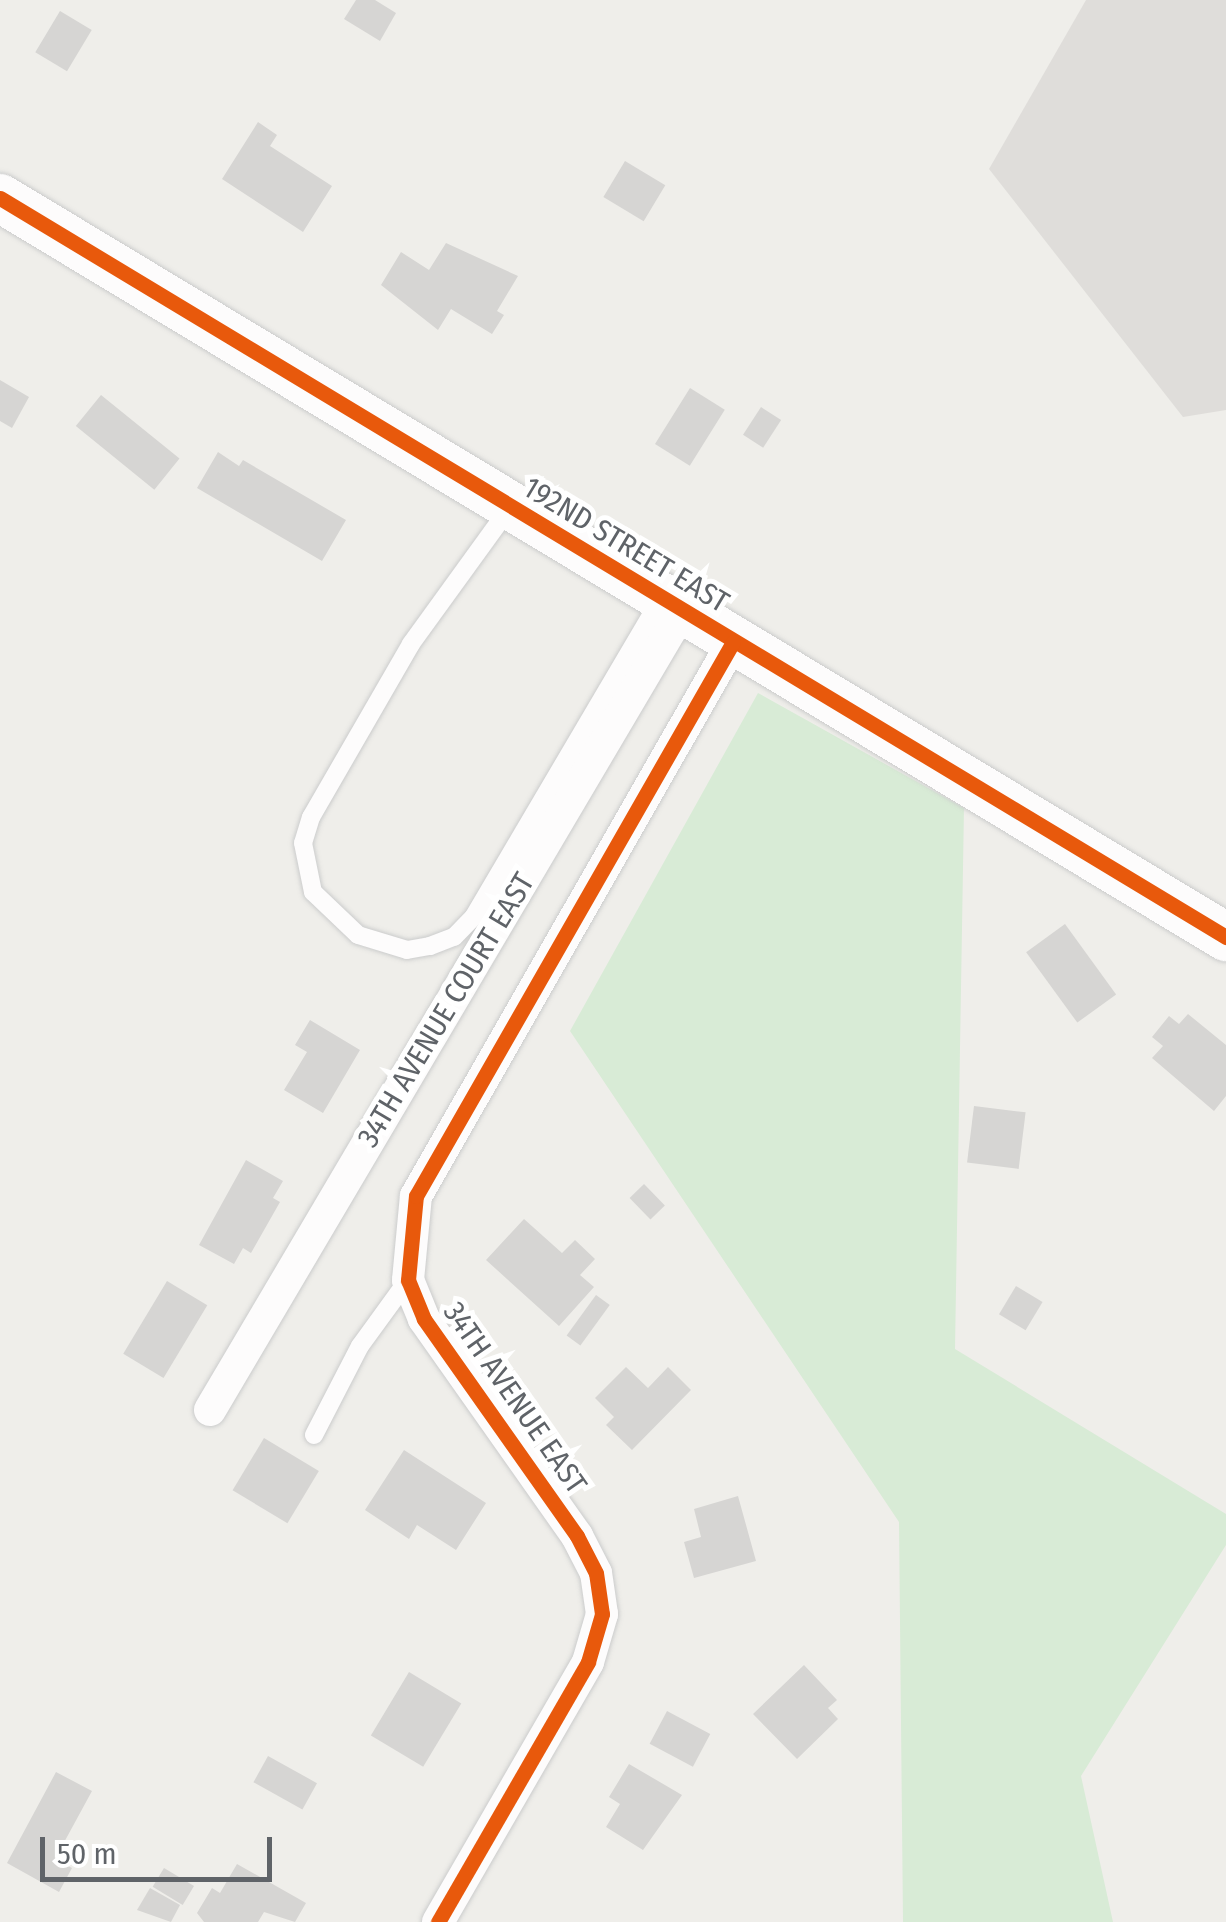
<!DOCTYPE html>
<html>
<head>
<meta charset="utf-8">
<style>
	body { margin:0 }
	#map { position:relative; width:1226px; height:1922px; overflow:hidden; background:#efeeea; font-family:"Fira Sans Condensed",sans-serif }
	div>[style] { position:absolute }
	.industrial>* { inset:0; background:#dfddda }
	.green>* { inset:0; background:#d8ebd6 }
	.building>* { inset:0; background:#d6d5d3; transform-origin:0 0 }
	.roads { filter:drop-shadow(0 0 2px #cbcccc) drop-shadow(0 0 2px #cbcccc) }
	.lane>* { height:18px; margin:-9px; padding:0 9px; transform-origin:9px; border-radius:9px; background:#fdfcfc }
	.street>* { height:32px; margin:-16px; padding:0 16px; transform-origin:16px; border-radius:16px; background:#fdfcfc }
	.secondary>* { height:48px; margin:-24px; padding:0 24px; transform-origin:24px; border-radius:24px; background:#fdfcfc }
	.cycleway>* { height:15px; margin:-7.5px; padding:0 7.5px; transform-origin:7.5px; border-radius:7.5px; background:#e8590c }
	span { translate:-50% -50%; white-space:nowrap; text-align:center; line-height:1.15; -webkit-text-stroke:10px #fff; paint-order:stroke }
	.street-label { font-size:30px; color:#5f6368 }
	.scale { position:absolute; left:40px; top:1837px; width:232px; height:45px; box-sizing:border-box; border:5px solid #5f6368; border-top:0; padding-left:12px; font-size:30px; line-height:35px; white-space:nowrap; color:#5f6368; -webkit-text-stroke:8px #fff; paint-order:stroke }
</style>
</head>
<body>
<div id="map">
	<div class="industrial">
		<div style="clip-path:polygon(1086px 0,1226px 0,1226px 410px,1183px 417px,989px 169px)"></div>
	</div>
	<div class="green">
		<div style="clip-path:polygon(758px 693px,964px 808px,955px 1349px,1226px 1514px,1226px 1545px,1081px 1776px,1113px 1922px,903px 1922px,899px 1522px,570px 1031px)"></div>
	</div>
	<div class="building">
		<div style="clip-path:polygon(356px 0,375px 0,396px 13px,380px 41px,344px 19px)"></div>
		<div style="left:60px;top:11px;width:37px;height:48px;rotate:31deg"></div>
		<div style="clip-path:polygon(258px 122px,277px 135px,270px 146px,332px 186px,303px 232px,222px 179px)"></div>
		<div style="left:625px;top:161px;width:47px;height:42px;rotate:31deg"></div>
		<div style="clip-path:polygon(446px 243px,518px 276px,497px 311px,504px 315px,492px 334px,451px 309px,438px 330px,381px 285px,401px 252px,429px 270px)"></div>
		<div style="clip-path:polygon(0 380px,29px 397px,12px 428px,0 421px)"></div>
		<div style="left:690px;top:388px;width:41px;height:66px;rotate:32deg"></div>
		<div style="left:101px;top:395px;width:101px;height:40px;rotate:39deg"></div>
		<div style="left:761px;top:407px;width:24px;height:33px;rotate:33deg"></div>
		<div style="clip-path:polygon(218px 452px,239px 466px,243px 460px,346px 520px,322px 561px,197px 488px)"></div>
		<div style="left:1065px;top:924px;width:87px;height:48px;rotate:54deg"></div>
		<div style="clip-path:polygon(1188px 1014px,1226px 1045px,1226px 1096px,1214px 1111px,1152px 1058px,1163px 1046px,1152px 1037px,1169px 1016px,1179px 1024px)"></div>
		<div style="clip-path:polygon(310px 1020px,360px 1050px,323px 1113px,284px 1090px,307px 1052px,295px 1045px)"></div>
		<div style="left:974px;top:1106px;width:52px;height:57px;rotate:7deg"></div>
		<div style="clip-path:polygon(246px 1160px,283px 1181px,273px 1198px,280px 1202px,251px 1253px,243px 1248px,234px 1264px,199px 1245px)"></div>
		<div style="left:644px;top:1184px;width:30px;height:20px;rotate:46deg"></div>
		<div style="clip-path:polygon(524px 1219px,562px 1253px,575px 1240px,595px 1259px,580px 1275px,594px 1287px,559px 1326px,486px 1260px)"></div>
		<div style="left:167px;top:1281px;width:47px;height:85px;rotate:31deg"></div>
		<div style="left:1016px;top:1286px;width:31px;height:33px;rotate:31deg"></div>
		<div style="left:596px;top:1295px;width:17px;height:50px;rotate:36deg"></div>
		<div style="clip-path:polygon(626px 1367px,648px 1388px,668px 1367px,691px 1390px,632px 1450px,606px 1425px,614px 1417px,595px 1398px)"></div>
		<div style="left:264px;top:1438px;width:64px;height:61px;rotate:31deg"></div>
		<div style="clip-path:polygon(404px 1450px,486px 1503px,456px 1550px,417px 1525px,409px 1539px,365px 1510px)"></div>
		<div style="clip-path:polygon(738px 1496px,756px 1561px,694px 1578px,684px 1542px,701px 1537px,694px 1509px)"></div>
		<div style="clip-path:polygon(804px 1665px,837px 1700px,828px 1708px,838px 1719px,797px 1759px,753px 1714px)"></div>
		<div style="left:409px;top:1672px;width:61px;height:74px;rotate:31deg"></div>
		<div style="left:667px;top:1711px;width:49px;height:37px;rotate:28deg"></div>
		<div style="left:268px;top:1756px;width:56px;height:30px;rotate:29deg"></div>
		<div style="clip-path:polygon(629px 1764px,682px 1795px,643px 1850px,606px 1827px,620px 1804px,609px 1797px)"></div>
		<div style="clip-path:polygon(56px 1772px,92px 1791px,55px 1859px,72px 1868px,59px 1892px,7px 1863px)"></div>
		<div style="clip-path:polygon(237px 1864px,306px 1903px,295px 1922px,264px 1912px,258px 1922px,204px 1922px,197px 1913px,212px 1888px,220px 1893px)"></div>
		<div style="left:164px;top:1868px;width:35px;height:22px;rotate:31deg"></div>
		<div style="clip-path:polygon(150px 1888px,180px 1905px,171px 1922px,137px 1910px)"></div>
	</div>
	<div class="roads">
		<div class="lane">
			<div style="left:510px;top:507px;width:169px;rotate:125.9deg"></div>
			<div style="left:411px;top:644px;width:200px;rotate:120deg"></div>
			<div style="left:311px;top:817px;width:27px;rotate:107deg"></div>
			<div style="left:303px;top:843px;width:50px;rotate:78.5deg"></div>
			<div style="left:313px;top:892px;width:62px;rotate:43.7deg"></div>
			<div style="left:358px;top:935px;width:51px;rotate:17deg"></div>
			<div style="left:407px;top:950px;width:23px;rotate:-10deg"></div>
			<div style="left:430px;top:946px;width:26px;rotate:-21deg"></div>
			<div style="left:454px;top:937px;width:29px;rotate:-46deg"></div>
			<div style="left:474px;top:916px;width:368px;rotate:-59.5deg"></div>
			<div style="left:314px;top:1435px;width:100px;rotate:-62.7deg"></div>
			<div style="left:360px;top:1346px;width:82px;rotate:-54deg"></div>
		</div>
		<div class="street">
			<div style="left:210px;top:1410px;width:928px;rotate:-59.43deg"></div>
			<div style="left:438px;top:1922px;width:300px;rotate:-60deg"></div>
			<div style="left:588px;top:1662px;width:50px;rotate:-73.7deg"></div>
			<div style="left:602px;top:1614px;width:41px;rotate:-98.3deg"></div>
			<div style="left:596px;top:1573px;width:42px;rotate:-117.2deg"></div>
			<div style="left:577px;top:1536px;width:266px;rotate:-125.2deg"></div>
			<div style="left:424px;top:1319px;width:42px;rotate:-112.3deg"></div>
			<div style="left:408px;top:1280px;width:84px;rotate:-84.6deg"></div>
			<div style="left:416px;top:1196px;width:638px;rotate:-60.22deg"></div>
		</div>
		<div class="secondary">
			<div style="left:0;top:198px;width:1432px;rotate:31.08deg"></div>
		</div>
	</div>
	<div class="cycleway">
		<div style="left:0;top:198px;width:1432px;rotate:31.08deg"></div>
		<div style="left:438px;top:1922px;width:300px;rotate:-60deg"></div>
		<div style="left:588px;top:1662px;width:50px;rotate:-73.7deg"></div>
		<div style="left:602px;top:1614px;width:41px;rotate:-98.3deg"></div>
		<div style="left:596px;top:1573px;width:42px;rotate:-117.2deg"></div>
		<div style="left:577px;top:1536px;width:266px;rotate:-125.2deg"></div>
		<div style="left:424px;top:1319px;width:42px;rotate:-112.3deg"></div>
		<div style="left:408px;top:1280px;width:84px;rotate:-84.6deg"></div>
		<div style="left:416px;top:1196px;width:638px;rotate:-60.22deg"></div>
	</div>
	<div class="street-label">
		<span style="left:626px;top:545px;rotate:31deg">192ND STREET EAST</span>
		<span style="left:446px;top:1010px;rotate:-59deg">34TH AVENUE COURT EAST</span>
		<span style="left:515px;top:1398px;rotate:55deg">34TH AVENUE EAST</span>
	</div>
	<div class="scale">50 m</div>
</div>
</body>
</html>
